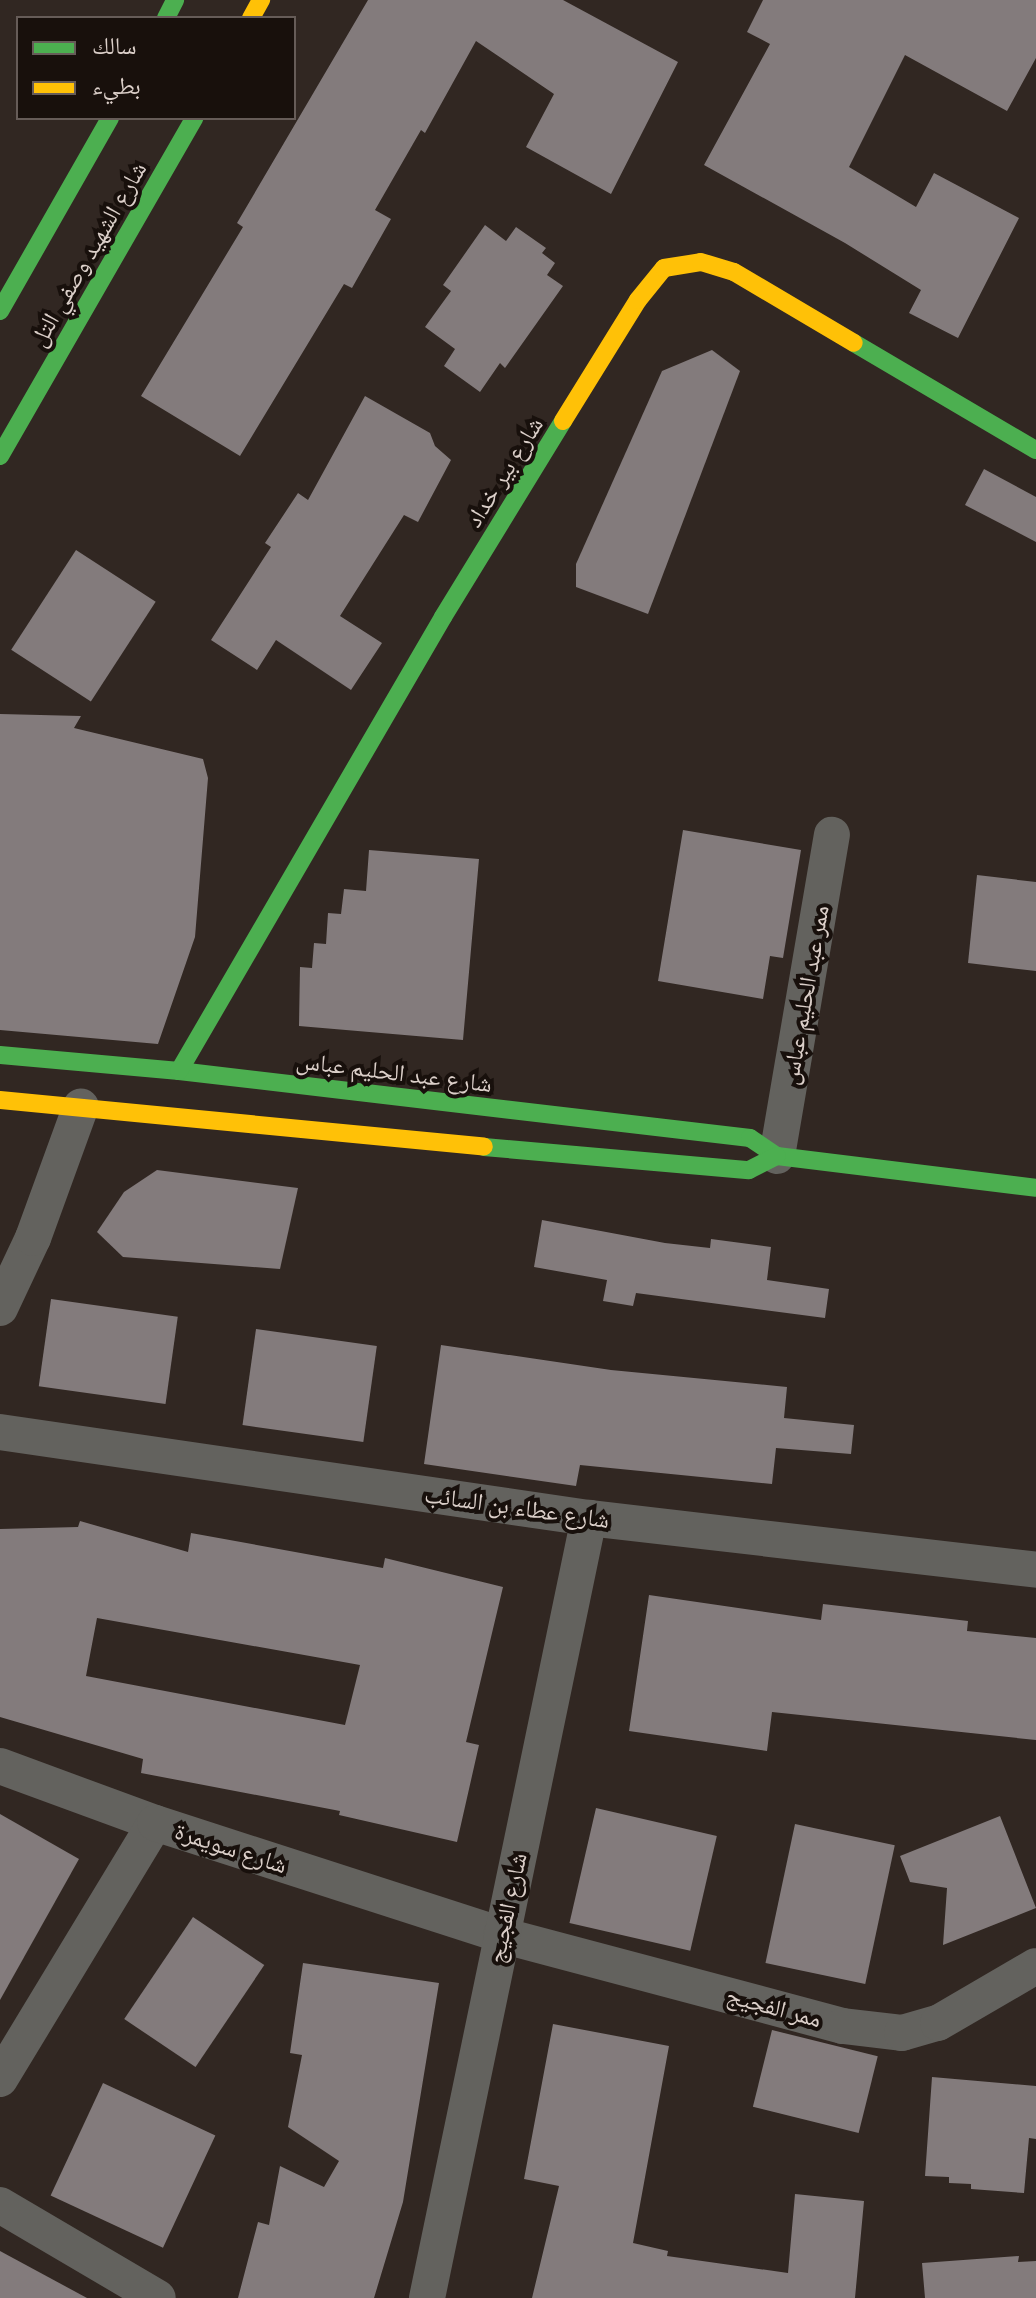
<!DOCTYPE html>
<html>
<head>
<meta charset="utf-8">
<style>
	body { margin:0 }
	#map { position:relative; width:1036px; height:2298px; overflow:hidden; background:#312722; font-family:"PT Serif","Noto Naskh Arabic",serif }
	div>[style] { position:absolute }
	.building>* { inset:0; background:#837b7c; transform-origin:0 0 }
	.street>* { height:36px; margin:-18px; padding:0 18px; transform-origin:18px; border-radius:18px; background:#63625e }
	.fast>* { height:18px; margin:-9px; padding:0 9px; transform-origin:9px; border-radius:9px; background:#4caf50 }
	.slow>* { height:18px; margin:-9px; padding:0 9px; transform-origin:9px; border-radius:9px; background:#ffc107 }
	span { translate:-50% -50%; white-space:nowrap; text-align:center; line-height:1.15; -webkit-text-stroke:8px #18100c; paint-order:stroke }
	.street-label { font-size:24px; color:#dbcfc9 }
	.legend { position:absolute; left:16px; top:16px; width:280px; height:104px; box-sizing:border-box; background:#18100c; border:2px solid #665c58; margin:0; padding:10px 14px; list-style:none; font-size:24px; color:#dbcfc9 }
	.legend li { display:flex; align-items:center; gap:16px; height:40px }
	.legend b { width:40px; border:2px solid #665c58 }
</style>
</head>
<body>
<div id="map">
	<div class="building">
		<div style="clip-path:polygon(368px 0,563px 0,678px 62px,611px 194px,526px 147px,554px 94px,476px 41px,425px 133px,421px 130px,375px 210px,391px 219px,352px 288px,344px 284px,240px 456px,141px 396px,243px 227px,237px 223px)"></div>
		<div style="clip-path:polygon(763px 0,1036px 0,1036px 58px,1007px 111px,905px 55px,849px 167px,916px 207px,934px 173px,1019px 218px,958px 338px,909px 313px,921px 290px,845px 243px,704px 165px,770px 44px,747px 32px)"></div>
		<div style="clip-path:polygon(485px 225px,506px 241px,516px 227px,546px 248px,542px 253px,555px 263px,547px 275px,563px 286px,505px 368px,500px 363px,480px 392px,444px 366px,455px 349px,425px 327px,451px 291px,443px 285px)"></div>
		<div style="clip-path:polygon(712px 350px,740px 371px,648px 614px,576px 587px,576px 564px,662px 371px)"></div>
		<div style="clip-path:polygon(365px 396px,430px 433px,435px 446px,451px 460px,418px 522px,404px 515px,340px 616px,382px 643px,351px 690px,276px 640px,257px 670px,211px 640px,271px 547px,265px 543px,298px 493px,308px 500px)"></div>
		<div style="clip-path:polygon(984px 469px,1036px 497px,1036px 542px,965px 505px)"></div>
		<div style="left:76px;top:550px;width:95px;height:119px;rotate:33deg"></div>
		<div style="clip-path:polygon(0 714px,81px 716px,74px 728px,203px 759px,208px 778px,195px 937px,158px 1044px,0 1030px)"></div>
		<div style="clip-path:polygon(683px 830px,801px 850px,783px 958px,770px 956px,763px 999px,658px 981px)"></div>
		<div style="clip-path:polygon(369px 850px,479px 859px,463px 1040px,299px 1026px,300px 967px,312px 968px,314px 943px,326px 944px,328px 913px,341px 914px,344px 889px,366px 891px)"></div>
		<div style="clip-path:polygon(977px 875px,1036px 882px,1036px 971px,968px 963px)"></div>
		<div style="clip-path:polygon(157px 1170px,298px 1188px,280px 1269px,123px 1257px,97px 1232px,124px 1192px)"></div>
		<div style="clip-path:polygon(542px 1220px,665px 1243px,710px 1248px,711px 1239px,771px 1247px,767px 1280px,829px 1289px,825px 1318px,636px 1293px,633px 1306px,603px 1301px,607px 1280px,534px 1267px)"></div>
		<div style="left:51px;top:1299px;width:128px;height:88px;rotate:8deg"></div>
		<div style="left:256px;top:1329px;width:122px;height:97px;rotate:8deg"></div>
		<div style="clip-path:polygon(441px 1345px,611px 1370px,787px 1387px,784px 1418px,854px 1425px,851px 1454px,776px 1448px,772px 1484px,580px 1465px,576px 1486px,424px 1464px)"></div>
		<div style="clip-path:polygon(evenodd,80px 1521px,188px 1552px,191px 1533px,383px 1568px,385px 1558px,503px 1587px,466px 1742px,479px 1745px,457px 1842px,339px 1815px,340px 1811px,141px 1773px,143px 1759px,0 1717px,0 1529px,78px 1527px,80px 1521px,97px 1618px,360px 1665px,345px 1725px,86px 1676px,97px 1618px)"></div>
		<div style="clip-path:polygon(649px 1595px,821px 1620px,823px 1604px,968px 1621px,967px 1631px,1036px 1638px,1036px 1740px,772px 1712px,767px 1751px,629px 1731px)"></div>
		<div style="left:596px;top:1808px;width:124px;height:118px;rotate:13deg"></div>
		<div style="clip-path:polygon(0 1814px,79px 1859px,0 2000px)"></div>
		<div style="clip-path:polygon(1000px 1816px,1036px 1908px,943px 1945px,947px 1888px,910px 1882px,900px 1856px)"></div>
		<div style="left:795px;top:1824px;width:102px;height:142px;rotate:12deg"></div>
		<div style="left:193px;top:1917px;width:86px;height:123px;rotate:34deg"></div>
		<div style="clip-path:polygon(303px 1963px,439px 1983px,403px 2202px,374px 2298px,238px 2298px,258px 2222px,269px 2225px,280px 2166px,324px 2187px,339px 2161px,288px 2127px,302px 2055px,290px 2053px)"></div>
		<div style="clip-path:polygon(553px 2024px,669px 2046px,633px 2243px,668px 2251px,667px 2256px,788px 2273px,795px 2194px,864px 2201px,855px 2298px,532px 2298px,559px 2186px,524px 2179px)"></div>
		<div style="left:772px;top:2030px;width:109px;height:79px;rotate:14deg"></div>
		<div style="clip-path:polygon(932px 2077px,1036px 2086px,1036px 2139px,1029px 2138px,1024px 2193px,971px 2189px,971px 2184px,949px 2183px,949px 2177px,925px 2176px)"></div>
		<div style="left:103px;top:2083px;width:124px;height:124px;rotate:25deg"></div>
		<div style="clip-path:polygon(0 2251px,87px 2298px,0 2298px)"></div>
		<div style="clip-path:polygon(1019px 2256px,1018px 2262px,1036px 2261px,1036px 2298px,925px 2298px,922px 2263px)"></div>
	</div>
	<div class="street">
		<div style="left:777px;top:1156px;width:326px;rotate:-80.3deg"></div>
		<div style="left:0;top:1308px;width:77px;rotate:-64.8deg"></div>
		<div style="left:33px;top:1238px;width:140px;rotate:-70deg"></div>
		<div style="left:0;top:1432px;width:595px;rotate:8.31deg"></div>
		<div style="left:589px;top:1518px;width:450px;rotate:6.6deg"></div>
		<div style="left:0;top:1766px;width:165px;rotate:20.2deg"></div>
		<div style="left:0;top:2079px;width:299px;rotate:-58.8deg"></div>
		<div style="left:155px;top:1823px;width:364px;rotate:17.9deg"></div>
		<div style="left:501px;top:1935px;width:354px;rotate:14.9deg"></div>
		<div style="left:843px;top:2026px;width:59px;rotate:6.8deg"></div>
		<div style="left:902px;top:2033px;width:37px;rotate:-16deg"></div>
		<div style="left:938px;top:2023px;width:113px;rotate:-30.2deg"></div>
		<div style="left:0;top:2205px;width:183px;rotate:30.5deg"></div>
		<div style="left:427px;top:2298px;width:797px;rotate:-78.27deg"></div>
	</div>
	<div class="fast">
		<div style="left:166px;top:18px;width:20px;rotate:-63deg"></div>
		<div style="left:0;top:311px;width:222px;rotate:-60.3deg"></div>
		<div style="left:854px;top:343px;width:211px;rotate:30.5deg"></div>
		<div style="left:0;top:456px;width:390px;rotate:-60.1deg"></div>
		<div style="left:0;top:1055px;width:180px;rotate:5.1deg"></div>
		<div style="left:179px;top:1071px;width:575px;rotate:6.69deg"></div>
		<div style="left:750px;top:1138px;width:32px;rotate:34deg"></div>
		<div style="left:777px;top:1156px;width:261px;rotate:7deg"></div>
		<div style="left:179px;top:1071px;width:525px;rotate:-59.82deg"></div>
		<div style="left:443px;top:617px;width:230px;rotate:-58.5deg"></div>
		<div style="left:484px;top:1147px;width:266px;rotate:5deg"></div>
		<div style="left:749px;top:1170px;width:31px;rotate:-27deg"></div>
	</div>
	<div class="slow">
		<div style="left:251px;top:18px;width:21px;rotate:-61deg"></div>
		<div style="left:563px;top:421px;width:142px;rotate:-58.2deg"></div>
		<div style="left:638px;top:300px;width:41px;rotate:-50.9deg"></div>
		<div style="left:664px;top:268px;width:37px;rotate:-9deg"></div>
		<div style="left:701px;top:262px;width:34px;rotate:17deg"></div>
		<div style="left:734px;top:272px;width:139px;rotate:30.6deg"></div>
		<div style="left:0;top:1100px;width:486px;rotate:5.5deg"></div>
	</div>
	<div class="street-label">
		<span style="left:88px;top:254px;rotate:-60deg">شارع الشهيد وصفي التل</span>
		<span style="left:504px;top:472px;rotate:-58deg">شارع بير خداد</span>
		<span style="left:805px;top:995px;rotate:-80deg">ممر عبد الحليم عباس</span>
		<span style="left:394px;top:1072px;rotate:7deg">شارع عبد الحليم عباس</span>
		<span style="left:517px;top:1507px;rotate:8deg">شارع عطاء بن السائب</span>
		<span style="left:231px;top:1848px;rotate:18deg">شارع سويمرة</span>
		<span style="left:507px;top:1908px;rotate:-78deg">شارع الفجيج</span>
		<span style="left:774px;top:2007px;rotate:15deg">ممر الفجيج</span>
	</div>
	<ul class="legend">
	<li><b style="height:10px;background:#4caf50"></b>سالك</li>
	<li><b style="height:10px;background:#ffc107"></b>بطيء</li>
	</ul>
</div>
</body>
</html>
